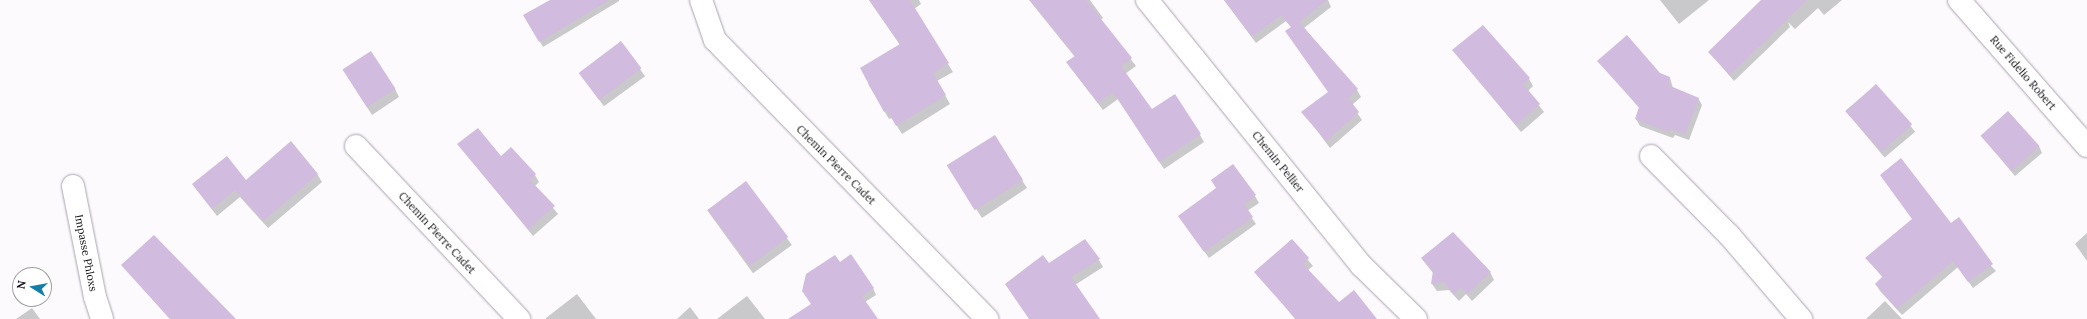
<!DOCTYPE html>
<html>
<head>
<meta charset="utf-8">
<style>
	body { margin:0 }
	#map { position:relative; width:2087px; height:319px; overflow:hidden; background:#fcfafd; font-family:Lora,serif }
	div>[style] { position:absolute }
	.shadow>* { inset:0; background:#0003; transform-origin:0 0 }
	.building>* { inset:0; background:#d1bbde; transform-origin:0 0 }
	.roads { filter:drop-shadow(0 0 1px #aaa2af) drop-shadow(0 0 1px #aaa2af) }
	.street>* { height:22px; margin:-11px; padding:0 11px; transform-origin:11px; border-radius:11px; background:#fff }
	span { translate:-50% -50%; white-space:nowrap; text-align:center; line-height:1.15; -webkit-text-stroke:3px #fff; paint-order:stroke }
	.street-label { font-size:11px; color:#141115 }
	.north { position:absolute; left:12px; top:267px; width:40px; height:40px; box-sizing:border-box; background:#fff; border:1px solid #a1a0a1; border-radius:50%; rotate:281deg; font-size:11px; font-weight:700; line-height:16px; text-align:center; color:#141115 }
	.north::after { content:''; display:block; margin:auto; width:14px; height:18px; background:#157ea8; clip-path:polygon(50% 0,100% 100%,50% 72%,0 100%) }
</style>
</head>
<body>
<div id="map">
	<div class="shadow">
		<div style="clip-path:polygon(552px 0,619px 0,619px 1px,543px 47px,525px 16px)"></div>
		<div style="clip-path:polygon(869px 0,919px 0,921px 4px,914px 9px,953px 72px,937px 81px,950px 104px,902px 134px,892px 118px,889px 119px,868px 84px,900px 45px)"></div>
		<div style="clip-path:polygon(1029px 0,1090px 0,1103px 18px,1100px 20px,1136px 66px,1125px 74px,1152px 111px,1200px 135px,1204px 142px,1164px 169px,1118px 99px,1103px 110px,1067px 63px,1075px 57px)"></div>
		<div style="clip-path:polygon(1224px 0,1328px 0,1331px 7px,1304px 28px,1357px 90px,1361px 97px,1352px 105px,1362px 120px,1330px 148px,1303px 112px,1329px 92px,1292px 28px,1286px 21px,1256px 43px)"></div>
		<div style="clip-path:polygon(1660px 0,1709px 0,1679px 24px)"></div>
		<div style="clip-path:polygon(1762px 0,1842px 0,1824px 15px,1818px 8px,1795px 29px,1788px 22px,1790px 27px,1734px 81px,1709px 52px)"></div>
		<div style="left:621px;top:43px;width:41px;height:51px;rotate:54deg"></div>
		<div style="clip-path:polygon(1453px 50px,1529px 79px,1533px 86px,1528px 91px,1544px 112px,1521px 132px)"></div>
		<div style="clip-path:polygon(1599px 61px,1670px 78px,1673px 88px,1698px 98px,1702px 105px,1689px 140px,1675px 135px,1673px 138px,1640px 126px,1636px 119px,1640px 109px)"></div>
		<div style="clip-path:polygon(349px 79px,395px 89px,399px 97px,372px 115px)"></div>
		<div style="left:1876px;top:85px;width:61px;height:40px;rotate:50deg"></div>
		<div style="clip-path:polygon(994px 136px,1027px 188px,982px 218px,953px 173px)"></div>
		<div style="clip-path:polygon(1982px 137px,2039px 146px,2042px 153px,2015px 176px)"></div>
		<div style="clip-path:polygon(458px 144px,501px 158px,511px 149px,535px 175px,539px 182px,535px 186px,558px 214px,533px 236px)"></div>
		<div style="clip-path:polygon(317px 174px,322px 182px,268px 228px,240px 197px,217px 216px,193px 185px)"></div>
		<div style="left:746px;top:182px;width:78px;height:48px;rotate:54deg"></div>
		<div style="clip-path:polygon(1255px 196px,1259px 203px,1247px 211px,1256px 224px,1209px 258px,1179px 217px)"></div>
		<div style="clip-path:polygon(1951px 224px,1996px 271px,1973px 288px,1958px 267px,1902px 315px,1880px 291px,1876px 284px,1883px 278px,1866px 258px)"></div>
		<div style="clip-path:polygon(2087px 233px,2087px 261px,2075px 244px)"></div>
		<div style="clip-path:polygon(1291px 240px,1313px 266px,1308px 270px,1338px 304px,1376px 319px,1295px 319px,1256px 272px)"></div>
		<div style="clip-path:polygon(1422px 259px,1490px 272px,1494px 280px,1472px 301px,1466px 294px,1459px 301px,1449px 290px,1437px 291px,1432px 284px,1433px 273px)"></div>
		<div style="clip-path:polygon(1099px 260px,1103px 267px,1075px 285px,1099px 319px,1030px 319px,1049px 265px)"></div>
		<div style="clip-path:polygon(839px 263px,873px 288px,876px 295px,865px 302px,874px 319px,789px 319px,812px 305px)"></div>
		<div style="clip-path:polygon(122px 265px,234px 319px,170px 319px)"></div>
		<div style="clip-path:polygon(577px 294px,596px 319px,546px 319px,546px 318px)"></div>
		<div style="clip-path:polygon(747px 296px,765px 319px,717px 319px)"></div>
		<div style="clip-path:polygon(1885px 301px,1902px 319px,1866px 319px)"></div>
		<div style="clip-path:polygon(690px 307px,699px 319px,677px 319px)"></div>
		<div style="clip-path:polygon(32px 308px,40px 319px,16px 319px)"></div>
	</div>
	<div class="building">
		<div style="clip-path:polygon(550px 0,609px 0,539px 42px,523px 15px)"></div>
		<div style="clip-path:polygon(869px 0,910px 0,949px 63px,933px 73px,946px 95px,896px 126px,887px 110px,884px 112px,860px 68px,900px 44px)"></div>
		<div style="clip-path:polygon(1030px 0,1086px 0,1132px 58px,1121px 66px,1152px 109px,1175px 94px,1201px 134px,1159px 162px,1113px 92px,1098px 103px,1066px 62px,1075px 56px)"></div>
		<div style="clip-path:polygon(1224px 0,1327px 0,1299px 22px,1358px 89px,1348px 98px,1359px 112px,1326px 141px,1301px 112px,1328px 92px,1285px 31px,1291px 27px,1281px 15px,1252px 37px)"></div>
		<div style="clip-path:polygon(1761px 0,1807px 0,1730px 75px,1708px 52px)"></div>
		<div style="clip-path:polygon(1483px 25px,1530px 78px,1523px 84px,1540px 104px,1516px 125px,1452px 50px)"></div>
		<div style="clip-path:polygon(1627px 35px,1660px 73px,1670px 77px,1668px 85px,1699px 98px,1685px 134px,1671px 129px,1669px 132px,1635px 119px,1639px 107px,1597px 61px)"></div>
		<div style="left:621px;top:41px;width:34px;height:53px;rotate:53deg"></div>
		<div style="left:371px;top:51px;width:45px;height:34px;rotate:57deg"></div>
		<div style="left:1876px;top:84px;width:54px;height:41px;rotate:48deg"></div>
		<div style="left:2008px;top:111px;width:47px;height:37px;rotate:48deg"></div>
		<div style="clip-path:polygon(478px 128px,501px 156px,511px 147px,536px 174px,530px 180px,555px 206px,528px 229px,457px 144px)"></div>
		<div style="left:995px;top:135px;width:53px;height:57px;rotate:58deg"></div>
		<div style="clip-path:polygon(291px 141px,318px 174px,263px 221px,235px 190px,212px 209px,192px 184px,227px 156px,246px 180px)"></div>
		<div style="clip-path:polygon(1901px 158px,1951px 223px,1959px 217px,1993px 264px,1968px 282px,1953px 261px,1897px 309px,1875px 284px,1883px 276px,1865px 258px,1912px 219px,1880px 175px)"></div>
		<div style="clip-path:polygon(1233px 164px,1256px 195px,1244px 204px,1253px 217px,1204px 252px,1178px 216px,1216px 188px,1211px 180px)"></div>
		<div style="left:746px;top:181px;width:70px;height:48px;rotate:53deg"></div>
		<div style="clip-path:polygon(1453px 232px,1491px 272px,1467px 294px,1461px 287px,1454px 294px,1444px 282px,1431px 284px,1433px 271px,1421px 258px)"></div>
		<div style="clip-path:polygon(154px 235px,236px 319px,170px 319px,121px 265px)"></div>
		<div style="clip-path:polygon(1085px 239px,1100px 259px,1071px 277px,1100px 319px,1029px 319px,1005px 284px,1043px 255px,1049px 263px)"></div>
		<div style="clip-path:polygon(1292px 239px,1309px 258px,1303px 264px,1339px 302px,1354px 290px,1377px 319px,1296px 319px,1254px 272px)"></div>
		<div style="clip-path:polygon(851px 254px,874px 288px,862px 296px,878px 319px,788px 319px,811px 304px,802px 291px,806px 274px,835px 255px,840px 262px)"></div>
	</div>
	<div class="roads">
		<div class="street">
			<div style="left:701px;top:0;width:42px;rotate:70.7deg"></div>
			<div style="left:715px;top:40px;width:390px;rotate:45.7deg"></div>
			<div style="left:1147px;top:0;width:341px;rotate:51.1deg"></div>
			<div style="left:1361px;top:265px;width:77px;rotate:44.5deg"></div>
			<div style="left:1959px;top:0;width:194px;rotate:48.8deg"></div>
			<div style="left:356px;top:146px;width:238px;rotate:46.7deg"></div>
			<div style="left:1651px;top:156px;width:111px;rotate:45.4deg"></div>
			<div style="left:1729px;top:235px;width:111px;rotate:49.4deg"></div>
			<div style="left:73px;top:186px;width:113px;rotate:78.8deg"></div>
			<div style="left:95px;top:297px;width:23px;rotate:72deg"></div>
		</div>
	</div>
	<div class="street-label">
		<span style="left:2023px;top:73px;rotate:49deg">Rue Fidelio Robert</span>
		<span style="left:1278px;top:162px;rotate:51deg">Chemin Pellier</span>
		<span style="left:836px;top:165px;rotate:45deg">Chemin Pierre Cadet</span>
		<span style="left:437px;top:233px;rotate:47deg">Chemin Pierre Cadet</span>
		<span style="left:86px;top:253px;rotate:79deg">Impasse Phloxs</span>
	</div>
	<div class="north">N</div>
</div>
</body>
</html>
